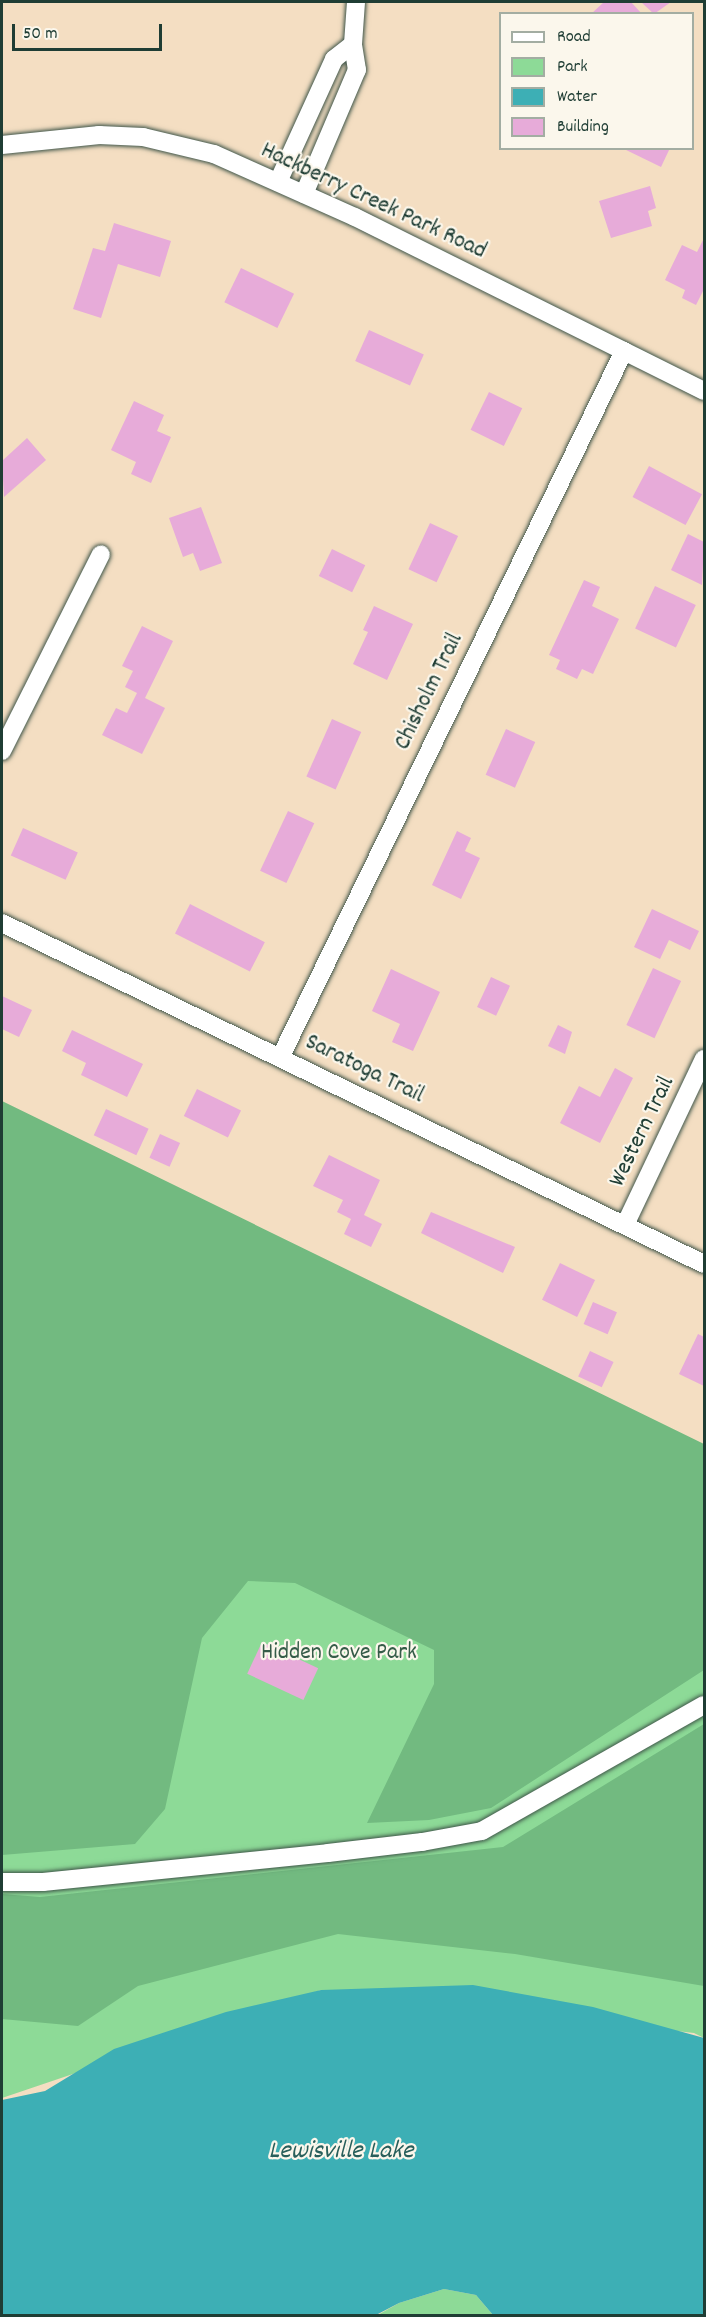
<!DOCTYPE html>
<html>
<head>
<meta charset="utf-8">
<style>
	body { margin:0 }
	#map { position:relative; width:706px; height:2317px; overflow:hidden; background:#f4dec2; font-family:Dekko,sans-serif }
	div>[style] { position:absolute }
	.green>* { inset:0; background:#8dda97 }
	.forest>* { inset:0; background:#72ba80 }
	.water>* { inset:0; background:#3dafb5 }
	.building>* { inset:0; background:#e7abd9; transform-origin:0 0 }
	.roads { filter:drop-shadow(0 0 2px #3f5549) drop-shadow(0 0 2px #3f5549) }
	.minor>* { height:18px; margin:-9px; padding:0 9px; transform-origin:9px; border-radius:9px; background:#fff }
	span { translate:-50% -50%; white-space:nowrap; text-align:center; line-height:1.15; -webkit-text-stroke:4.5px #fbf7ec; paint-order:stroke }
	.street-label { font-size:24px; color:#1f3d34 }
	.park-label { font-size:24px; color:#355c48 }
	.water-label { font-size:26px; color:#285f5b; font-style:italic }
	.frame { position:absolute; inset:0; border:3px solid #1f3d34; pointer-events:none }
	.legend { position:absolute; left:499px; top:12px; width:195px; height:138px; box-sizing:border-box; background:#fbf7ec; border:2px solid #a3ada2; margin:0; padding:8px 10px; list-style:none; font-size:18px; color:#1f3d34 }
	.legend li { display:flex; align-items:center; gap:12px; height:30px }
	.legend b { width:30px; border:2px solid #a3ada2 }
	.scale { position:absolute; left:12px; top:24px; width:150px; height:27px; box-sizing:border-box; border:3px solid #1f3d34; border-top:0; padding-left:8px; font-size:18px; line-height:21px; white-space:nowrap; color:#1f3d34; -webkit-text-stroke:4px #fbf7ec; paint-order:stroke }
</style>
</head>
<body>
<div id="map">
	<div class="green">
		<div style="clip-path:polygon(2px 1116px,704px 1460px,704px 2038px,694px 2033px,321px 1990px,2px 2098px)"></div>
		<div style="clip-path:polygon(444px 2289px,476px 2295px,493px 2315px,376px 2316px,399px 2303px)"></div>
	</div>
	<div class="forest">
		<div style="clip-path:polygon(2px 1101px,704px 1444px,704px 1670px,491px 1808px,429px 1820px,367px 1823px,434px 1684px,434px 1650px,295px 1583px,248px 1581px,202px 1638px,165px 1809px,135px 1844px,2px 1855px)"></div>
		<div style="clip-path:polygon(704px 1724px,704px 1986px,515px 1954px,338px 1934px,138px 1986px,78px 2026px,2px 2019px,2px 1894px,40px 1897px,503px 1847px)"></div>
	</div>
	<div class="water">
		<div style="clip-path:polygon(473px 1985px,593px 2007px,704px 2038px,704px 2315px,493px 2315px,476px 2295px,444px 2289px,399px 2303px,376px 2315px,2px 2315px,2px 2100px,45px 2091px,114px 2049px,226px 2012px,321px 1990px)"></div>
	</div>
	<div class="building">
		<div style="clip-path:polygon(604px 2px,631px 2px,642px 14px,591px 14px)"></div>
		<div style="clip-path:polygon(641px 2px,671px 2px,654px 14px)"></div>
		<div style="clip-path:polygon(622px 148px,670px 148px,661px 167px)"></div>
		<div style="clip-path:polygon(650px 186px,656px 208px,648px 211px,652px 226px,611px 238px,599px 201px)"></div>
		<div style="clip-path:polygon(114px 223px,171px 241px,160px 277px,118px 264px,101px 318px,73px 309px,93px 248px,105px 251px)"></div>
		<div style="clip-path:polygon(704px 238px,704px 289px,696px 305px,682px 298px,685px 290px,665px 280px,682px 245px,697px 252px)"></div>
		<div style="left:241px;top:268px;width:59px;height:38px;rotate:26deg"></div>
		<div style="left:369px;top:330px;width:60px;height:34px;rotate:24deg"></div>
		<div style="left:489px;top:392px;width:37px;height:42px;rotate:26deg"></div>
		<div style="clip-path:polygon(134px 401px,164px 415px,157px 431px,171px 437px,151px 483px,131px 474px,136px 462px,111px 450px)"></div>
		<div style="clip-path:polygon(27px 438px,46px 460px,4px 497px,2px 461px)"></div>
		<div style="left:649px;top:466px;width:60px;height:35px;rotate:28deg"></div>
		<div style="clip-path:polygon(201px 507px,222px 563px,200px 571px,193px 553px,183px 557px,169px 518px)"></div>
		<div style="left:430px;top:523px;width:31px;height:51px;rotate:25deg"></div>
		<div style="clip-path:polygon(688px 534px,704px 542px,702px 585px,671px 570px)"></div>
		<div style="left:332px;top:549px;width:37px;height:30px;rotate:26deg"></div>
		<div style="clip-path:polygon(584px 580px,600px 587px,592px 606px,619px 619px,593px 674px,582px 669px,577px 679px,556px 669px,560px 660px,549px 655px)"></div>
		<div style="left:655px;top:586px;width:45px;height:47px;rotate:25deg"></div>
		<div style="clip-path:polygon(374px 606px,413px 624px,387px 680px,353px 664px,368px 632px,363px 630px)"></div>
		<div style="clip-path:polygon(142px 626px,173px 641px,145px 698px,165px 708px,142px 754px,102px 735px,116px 708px,127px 713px,137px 693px,125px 687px,133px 671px,122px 666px)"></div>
		<div style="left:332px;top:719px;width:32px;height:63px;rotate:24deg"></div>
		<div style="left:506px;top:729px;width:32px;height:50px;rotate:24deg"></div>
		<div style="left:288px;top:811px;width:29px;height:66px;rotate:25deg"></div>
		<div style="left:23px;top:828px;width:60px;height:30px;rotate:24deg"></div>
		<div style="clip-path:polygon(457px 831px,471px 838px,465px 851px,480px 858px,461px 899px,432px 885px)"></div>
		<div style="left:190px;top:904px;width:84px;height:33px;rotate:27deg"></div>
		<div style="clip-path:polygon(652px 909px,699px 931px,690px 950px,669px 940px,660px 959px,634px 947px)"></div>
		<div style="left:653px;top:968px;width:31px;height:63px;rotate:25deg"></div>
		<div style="clip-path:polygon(391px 969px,440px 992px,413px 1051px,392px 1042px,400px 1024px,372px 1011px)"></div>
		<div style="left:491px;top:977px;width:21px;height:33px;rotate:25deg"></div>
		<div style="clip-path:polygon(2px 996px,32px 1010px,19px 1037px,2px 1029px)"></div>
		<div style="clip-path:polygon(558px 1025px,572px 1032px,565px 1054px,548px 1046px)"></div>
		<div style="clip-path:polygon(72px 1030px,143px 1064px,127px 1097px,81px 1075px,86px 1063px,62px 1051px)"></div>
		<div style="clip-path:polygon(615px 1068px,633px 1078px,600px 1143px,560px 1123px,579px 1086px,600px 1097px)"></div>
		<div style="left:197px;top:1089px;width:49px;height:30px;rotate:26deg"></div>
		<div style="left:106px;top:1109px;width:47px;height:29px;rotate:25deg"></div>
		<div style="left:160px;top:1134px;width:22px;height:26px;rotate:24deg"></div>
		<div style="clip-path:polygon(329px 1155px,380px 1180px,364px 1215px,382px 1224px,371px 1247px,344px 1234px,351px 1219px,337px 1212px,343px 1200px,313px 1186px)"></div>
		<div style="clip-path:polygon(431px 1212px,515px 1247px,503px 1273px,421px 1233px)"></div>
		<div style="left:560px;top:1263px;width:39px;height:41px;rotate:26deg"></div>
		<div style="left:593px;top:1302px;width:26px;height:24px;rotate:23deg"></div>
		<div style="clip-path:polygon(698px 1334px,704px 1337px,704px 1386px,679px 1374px)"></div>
		<div style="left:590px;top:1351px;width:26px;height:28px;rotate:25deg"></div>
		<div style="left:262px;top:1642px;width:62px;height:35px;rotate:25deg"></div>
	</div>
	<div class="roads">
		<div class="minor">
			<div style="left:2px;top:145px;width:98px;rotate:-5.9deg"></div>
			<div style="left:99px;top:135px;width:44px;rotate:2.6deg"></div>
			<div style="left:143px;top:137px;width:73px;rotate:13.5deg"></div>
			<div style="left:214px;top:154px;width:154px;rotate:24.1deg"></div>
			<div style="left:355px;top:217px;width:390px;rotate:26.5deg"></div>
			<div style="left:278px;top:182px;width:135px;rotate:-65.5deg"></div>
			<div style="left:334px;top:59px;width:24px;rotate:-38deg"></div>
			<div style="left:304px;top:194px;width:135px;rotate:-66.9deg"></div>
			<div style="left:357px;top:70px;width:26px;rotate:-99deg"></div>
			<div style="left:353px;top:44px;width:42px;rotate:-85.9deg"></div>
			<div style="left:2px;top:751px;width:220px;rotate:-63.3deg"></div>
			<div style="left:2px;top:923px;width:780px;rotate:25.91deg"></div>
			<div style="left:281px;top:1056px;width:784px;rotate:-64.06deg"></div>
			<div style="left:625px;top:1225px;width:184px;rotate:-64.6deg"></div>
			<div style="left:2px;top:1882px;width:41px"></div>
			<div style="left:43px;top:1882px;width:286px;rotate:-5.8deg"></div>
			<div style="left:328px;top:1853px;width:95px;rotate:-6.7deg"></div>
			<div style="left:422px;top:1842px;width:61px;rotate:-10.4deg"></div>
			<div style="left:482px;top:1831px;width:255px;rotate:-29.6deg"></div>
		</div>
	</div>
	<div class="street-label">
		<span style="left:373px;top:202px;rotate:25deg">Hackberry Creek Park Road</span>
		<span style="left:430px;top:692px;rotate:-64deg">Chisholm Trail</span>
		<span style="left:364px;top:1070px;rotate:26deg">Saratoga Trail</span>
		<span style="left:643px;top:1132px;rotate:-64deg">Western Trail</span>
	</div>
	<div class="park-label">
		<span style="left:339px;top:1654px">Hidden Cove Park</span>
	</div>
	<div class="water-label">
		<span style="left:341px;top:2152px">Lewisville Lake</span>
	</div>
	<div class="frame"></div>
	<ul class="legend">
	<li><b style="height:8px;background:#fff"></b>Road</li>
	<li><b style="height:16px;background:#8dda97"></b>Park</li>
	<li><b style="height:16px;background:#3dafb5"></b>Water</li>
	<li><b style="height:16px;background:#e7abd9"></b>Building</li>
	</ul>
	<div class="scale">50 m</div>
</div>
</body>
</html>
